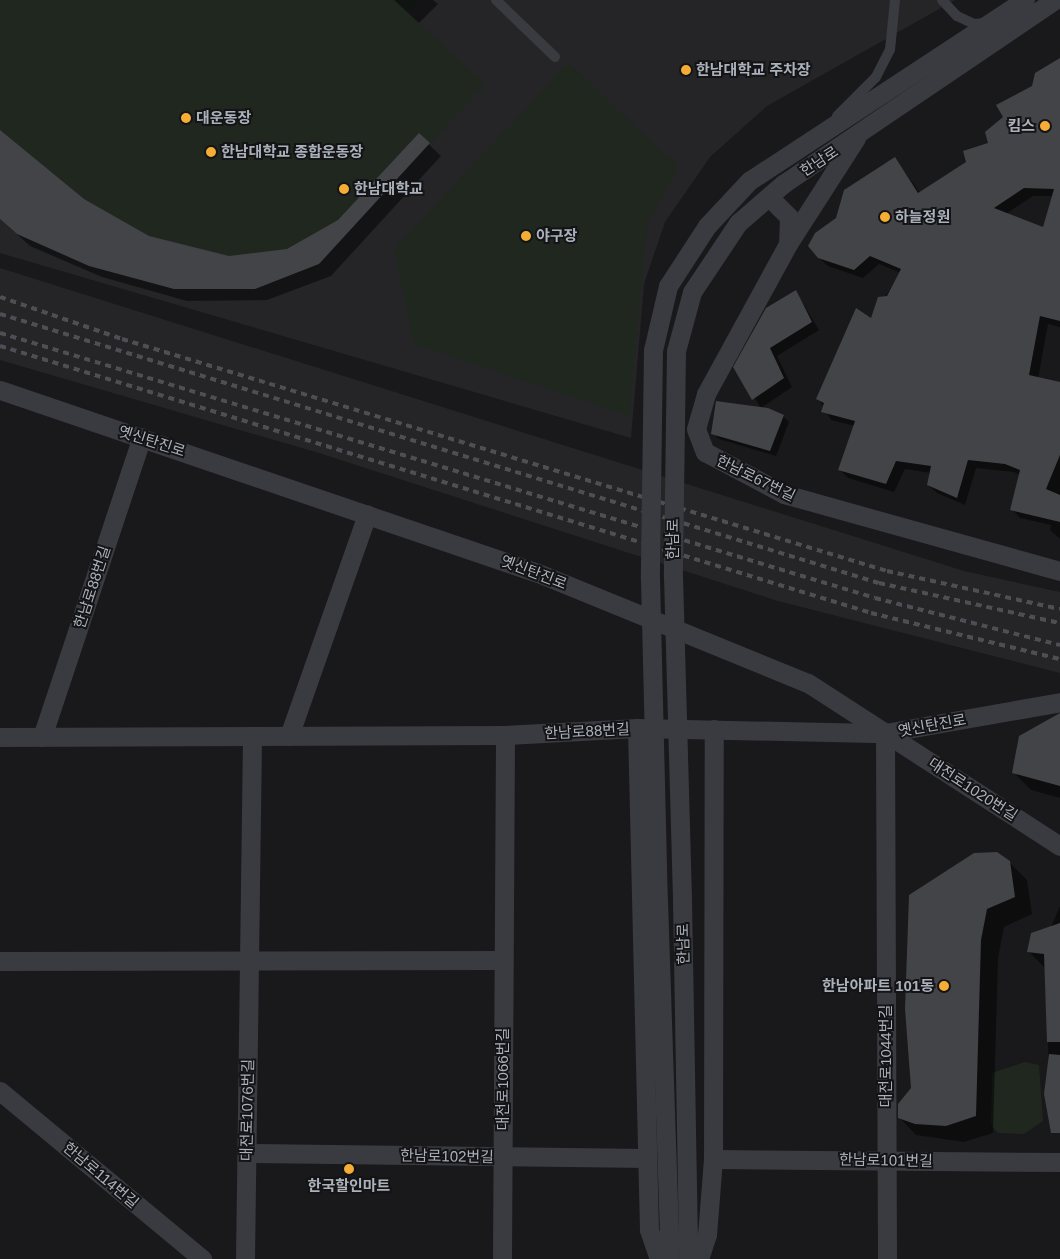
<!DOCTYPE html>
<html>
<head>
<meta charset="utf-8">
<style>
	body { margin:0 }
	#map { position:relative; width:1060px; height:1259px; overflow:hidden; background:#19191b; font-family:Arial,"Noto Sans KR",sans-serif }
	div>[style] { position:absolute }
	.built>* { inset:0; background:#252528 }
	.green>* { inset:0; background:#1f271f }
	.shadow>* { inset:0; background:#0007 }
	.building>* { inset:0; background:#434448 }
	.lane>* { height:10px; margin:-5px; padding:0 5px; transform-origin:5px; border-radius:5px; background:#3a3b40 }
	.street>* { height:19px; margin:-9.5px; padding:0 9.5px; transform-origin:9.5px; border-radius:9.5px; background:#3a3b40 }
	.rail>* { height:4px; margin-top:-2px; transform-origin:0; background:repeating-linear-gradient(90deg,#4d4f55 0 6px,transparent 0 11px) }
	.street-bridge>* { height:19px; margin:-9.5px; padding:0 9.5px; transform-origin:9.5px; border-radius:9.5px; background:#3a3b40 }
	.dots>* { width:14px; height:14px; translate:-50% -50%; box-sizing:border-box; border:2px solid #141416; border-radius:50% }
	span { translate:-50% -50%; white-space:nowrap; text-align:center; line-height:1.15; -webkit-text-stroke:4px #141416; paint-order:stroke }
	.poi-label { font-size:15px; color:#abb1bb; font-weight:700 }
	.left { translate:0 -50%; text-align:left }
	.right { translate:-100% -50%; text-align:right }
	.street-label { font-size:15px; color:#abb1bb }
</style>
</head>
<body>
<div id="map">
	<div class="built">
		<div style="clip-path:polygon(0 0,955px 0,767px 106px,710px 157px,665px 222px,644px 284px,631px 438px,0 253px)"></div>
		<div style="clip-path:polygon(0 268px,964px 571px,1060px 592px,1060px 673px,778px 601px,319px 453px,0 360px)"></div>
	</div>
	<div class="green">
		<div style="clip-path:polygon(0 0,418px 0,407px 12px,485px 84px,319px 265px,255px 289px,174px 289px,89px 266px,17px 234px,0 219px)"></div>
		<div style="clip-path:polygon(568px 63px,679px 167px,647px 224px,629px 416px,414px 344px,394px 249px)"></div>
		<div style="clip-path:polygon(1025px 1062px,1039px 1065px,1043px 1121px,1024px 1134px,998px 1133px,991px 1125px,992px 1073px)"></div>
	</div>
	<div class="shadow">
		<div style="clip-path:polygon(394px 0,433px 0,438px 4px,419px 23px)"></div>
		<div style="clip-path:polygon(evenodd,1060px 60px,1060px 327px,1048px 324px,1038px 379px,1060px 384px,1060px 539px,1050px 530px,1051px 525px,1020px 518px,1012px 509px,1020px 475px,1014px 472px,976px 468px,965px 505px,937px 493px,928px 485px,931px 473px,905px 469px,894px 492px,848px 478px,839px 469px,855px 426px,831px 420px,818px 398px,901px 273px,879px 264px,863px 278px,828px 266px,819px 258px,837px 219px,895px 159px,920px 193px,967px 163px,990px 144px,1004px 117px,1060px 60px,1033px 196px,1053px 196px,1044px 229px,1006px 214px,1033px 196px)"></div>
		<div style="clip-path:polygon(0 132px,84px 200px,149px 237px,229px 258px,288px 250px,339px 221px,419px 135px,441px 156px,331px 276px,267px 300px,187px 301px,102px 277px,30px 246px,0 219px)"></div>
		<div style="clip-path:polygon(796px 292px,819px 330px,777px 356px,792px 387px,761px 408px,735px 367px)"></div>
		<div style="clip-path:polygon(783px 416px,789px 422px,776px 456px,719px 439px,713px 433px)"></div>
		<div style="clip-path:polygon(1060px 718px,1060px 798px,1031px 790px,1013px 772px)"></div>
		<div style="clip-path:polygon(1009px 862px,1027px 880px,1032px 914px,1004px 927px,998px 958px,993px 1133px,964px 1142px,916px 1135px,899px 1117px,912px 1089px,907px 1009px)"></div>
		<div style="clip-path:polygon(1060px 906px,1060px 1130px,1050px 1120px,1046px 969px,1029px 952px,1051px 927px)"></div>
	</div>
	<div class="building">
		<div style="clip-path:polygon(evenodd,1060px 58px,1060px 321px,1040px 316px,1029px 375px,1060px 382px,1060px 455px,1046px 489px,1060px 495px,1060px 522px,1010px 510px,1020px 470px,1005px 464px,968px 460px,957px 498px,927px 485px,931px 466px,896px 461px,886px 484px,838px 470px,855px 421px,821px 412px,824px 403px,816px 399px,856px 308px,871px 318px,878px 297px,887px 296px,901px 269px,870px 256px,854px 270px,818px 258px,808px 246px,815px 233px,836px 218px,844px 190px,895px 157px,918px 193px,966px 162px,963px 151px,988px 143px,985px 132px,1003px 117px,996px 105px,1032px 86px,1035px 73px,1060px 58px,1024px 188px,1054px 189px,1043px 227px,994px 208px,1024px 188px)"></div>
		<div style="clip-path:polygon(0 130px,84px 199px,149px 236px,229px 256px,287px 249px,338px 220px,419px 133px,430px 143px,319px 264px,255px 289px,174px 289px,89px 266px,17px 234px,0 219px)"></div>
		<div style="clip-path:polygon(796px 290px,812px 322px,770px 348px,784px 378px,752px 400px,733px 367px,766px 308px)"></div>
		<div style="clip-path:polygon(716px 401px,768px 408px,784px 415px,770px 451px,711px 434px)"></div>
		<div style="clip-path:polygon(1060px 713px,1060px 786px,1012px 773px,1019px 736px)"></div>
		<div style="clip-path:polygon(997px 852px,1010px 861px,1015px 897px,987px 909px,981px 940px,976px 1116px,946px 1126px,915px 1124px,898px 1118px,898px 1104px,911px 1088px,905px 1009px,909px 895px,974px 853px)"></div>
		<div style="clip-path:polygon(1060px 923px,1060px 1042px,1047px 1042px,1044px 954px,1027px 952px,1031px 933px)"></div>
		<div style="clip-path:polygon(1049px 1054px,1060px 1055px,1060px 1133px,1051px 1133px,1044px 1094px)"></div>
	</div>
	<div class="lane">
		<div style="left:496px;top:0;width:82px;rotate:44deg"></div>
		<div style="left:942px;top:0;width:22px;rotate:47deg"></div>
		<div style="left:957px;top:16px;width:19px;rotate:25deg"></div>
		<div style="left:974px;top:24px;width:11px;rotate:-5deg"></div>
		<div style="left:837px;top:116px;width:55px;rotate:-45deg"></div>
		<div style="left:876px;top:77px;width:30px;rotate:-63deg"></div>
		<div style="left:890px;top:50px;width:50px;rotate:-84.3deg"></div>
	</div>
	<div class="street">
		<div style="left:856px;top:138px;width:126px;rotate:122.7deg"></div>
		<div style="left:788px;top:244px;width:171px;rotate:118.7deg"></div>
		<div style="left:706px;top:394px;width:36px;rotate:106deg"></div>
		<div style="left:696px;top:429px;width:25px;rotate:69deg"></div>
		<div style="left:705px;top:452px;width:89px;rotate:28deg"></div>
		<div style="left:784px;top:494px;width:287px;rotate:15.6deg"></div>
		<div style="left:769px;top:197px;width:28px;rotate:45deg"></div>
		<div style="left:789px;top:217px;width:26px;rotate:92deg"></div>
		<div style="left:653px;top:350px;width:66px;rotate:-76.8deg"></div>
		<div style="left:668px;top:286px;width:72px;rotate:-57deg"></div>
		<div style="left:707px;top:226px;width:62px;rotate:-47deg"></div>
		<div style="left:749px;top:181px;width:330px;rotate:-33.3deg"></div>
		<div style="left:676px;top:351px;width:61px;rotate:-74.8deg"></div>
		<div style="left:692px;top:292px;width:83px;rotate:-56.3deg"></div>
		<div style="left:738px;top:223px;width:60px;rotate:-40.9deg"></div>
		<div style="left:783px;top:184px;width:328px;rotate:-34.1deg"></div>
		<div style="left:0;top:390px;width:568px;rotate:18.79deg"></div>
		<div style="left:538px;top:573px;width:292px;rotate:22.2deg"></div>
		<div style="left:808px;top:683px;width:300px;rotate:32.9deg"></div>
		<div style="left:637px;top:728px;width:502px;rotate:88.63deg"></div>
		<div style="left:649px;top:1230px;width:31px;rotate:71deg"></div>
		<div style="left:885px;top:733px;width:526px;rotate:89.78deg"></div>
		<div style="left:289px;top:736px;width:235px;rotate:-70.6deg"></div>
		<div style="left:0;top:737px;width:505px;rotate:-0.23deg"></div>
		<div style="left:505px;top:735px;width:132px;rotate:-3deg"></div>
		<div style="left:637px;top:728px;width:248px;rotate:1.2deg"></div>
		<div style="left:885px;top:733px;width:178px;rotate:-10deg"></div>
		<div style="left:42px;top:737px;width:316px;rotate:-71.6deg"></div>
		<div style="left:682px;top:900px;width:359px;rotate:89deg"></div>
		<div style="left:658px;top:901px;width:358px;rotate:88.1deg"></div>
		<div style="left:0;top:961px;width:503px;rotate:-0.11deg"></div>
		<div style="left:0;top:1091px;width:263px;rotate:39.7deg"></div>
		<div style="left:247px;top:1153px;width:400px;rotate:0.7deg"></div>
		<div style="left:713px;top:1159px;width:347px;rotate:0.5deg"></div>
		<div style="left:245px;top:1259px;width:523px;rotate:-89.23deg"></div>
		<div style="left:502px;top:1259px;width:524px;rotate:-89.67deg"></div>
		<div style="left:699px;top:1259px;width:25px;rotate:-72deg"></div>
		<div style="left:707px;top:1235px;width:76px;rotate:-85.5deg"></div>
		<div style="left:713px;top:1159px;width:430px;rotate:-89.9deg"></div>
	</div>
	<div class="rail">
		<div style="left:0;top:297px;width:129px;rotate:19deg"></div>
		<div style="left:122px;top:339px;width:799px;rotate:16.87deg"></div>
		<div style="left:887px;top:571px;width:177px;rotate:12.4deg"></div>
		<div style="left:0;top:314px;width:919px;rotate:17.02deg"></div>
		<div style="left:879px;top:583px;width:185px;rotate:12.5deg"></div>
		<div style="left:0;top:333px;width:914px;rotate:16.85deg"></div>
		<div style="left:875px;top:598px;width:191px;rotate:14.3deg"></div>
		<div style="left:0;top:346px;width:911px;rotate:17.04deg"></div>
		<div style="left:871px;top:613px;width:195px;rotate:13.7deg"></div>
	</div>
	<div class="street-bridge">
		<div style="left:653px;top:350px;width:229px;rotate:90.8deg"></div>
		<div style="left:650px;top:579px;width:322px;rotate:88.6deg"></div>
		<div style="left:676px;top:351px;width:225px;rotate:90.8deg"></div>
		<div style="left:673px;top:576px;width:324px;rotate:88.4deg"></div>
	</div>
	<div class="dots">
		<div style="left:686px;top:70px;background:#f6ad36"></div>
		<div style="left:186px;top:118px;background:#f6ad36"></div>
		<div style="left:1045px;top:126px;background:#f6ad36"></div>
		<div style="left:211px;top:152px;background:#f6ad36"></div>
		<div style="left:344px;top:189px;background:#f6ad36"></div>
		<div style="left:885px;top:217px;background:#f6ad36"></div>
		<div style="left:526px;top:236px;background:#f6ad36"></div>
		<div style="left:944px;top:986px;background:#f6ad36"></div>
		<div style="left:349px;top:1169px;background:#f6ad36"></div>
	</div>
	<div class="poi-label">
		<span class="left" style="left:696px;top:70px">한남대학교 주차장</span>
		<span class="left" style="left:196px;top:118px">대운동장</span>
		<span class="right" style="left:1035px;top:126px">킴스</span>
		<span class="left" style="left:221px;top:152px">한남대학교 종합운동장</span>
		<span class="left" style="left:354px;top:189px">한남대학교</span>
		<span class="left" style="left:895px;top:217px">하늘정원</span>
		<span class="left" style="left:536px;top:236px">야구장</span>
		<span class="right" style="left:934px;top:986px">한남아파트 101동</span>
		<span style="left:349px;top:1186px">한국할인마트</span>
	</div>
	<div class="street-label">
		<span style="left:819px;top:161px;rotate:-33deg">한남로</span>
		<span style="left:152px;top:441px;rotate:18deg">옛신탄진로</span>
		<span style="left:756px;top:478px;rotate:26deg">한남로67번길</span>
		<span style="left:673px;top:539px;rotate:-90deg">한남로</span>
		<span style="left:534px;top:572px;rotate:21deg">옛신탄진로</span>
		<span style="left:92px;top:587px;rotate:-72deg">한남로88번길</span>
		<span style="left:932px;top:725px;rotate:-10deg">옛신탄진로</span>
		<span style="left:587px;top:731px;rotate:-3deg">한남로88번길</span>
		<span style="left:973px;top:789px;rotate:33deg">대전로1020번길</span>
		<span style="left:683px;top:944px;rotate:-91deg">한남로</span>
		<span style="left:886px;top:1056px;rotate:-90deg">대전로1044번길</span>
		<span style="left:503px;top:1079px;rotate:-90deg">대전로1066번길</span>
		<span style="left:247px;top:1110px;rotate:-89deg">대전로1076번길</span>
		<span style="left:447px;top:1156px;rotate:1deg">한남로102번길</span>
		<span style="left:886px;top:1160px;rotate:1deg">한남로101번길</span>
		<span style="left:101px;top:1175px;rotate:40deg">한남로114번길</span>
	</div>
</div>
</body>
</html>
